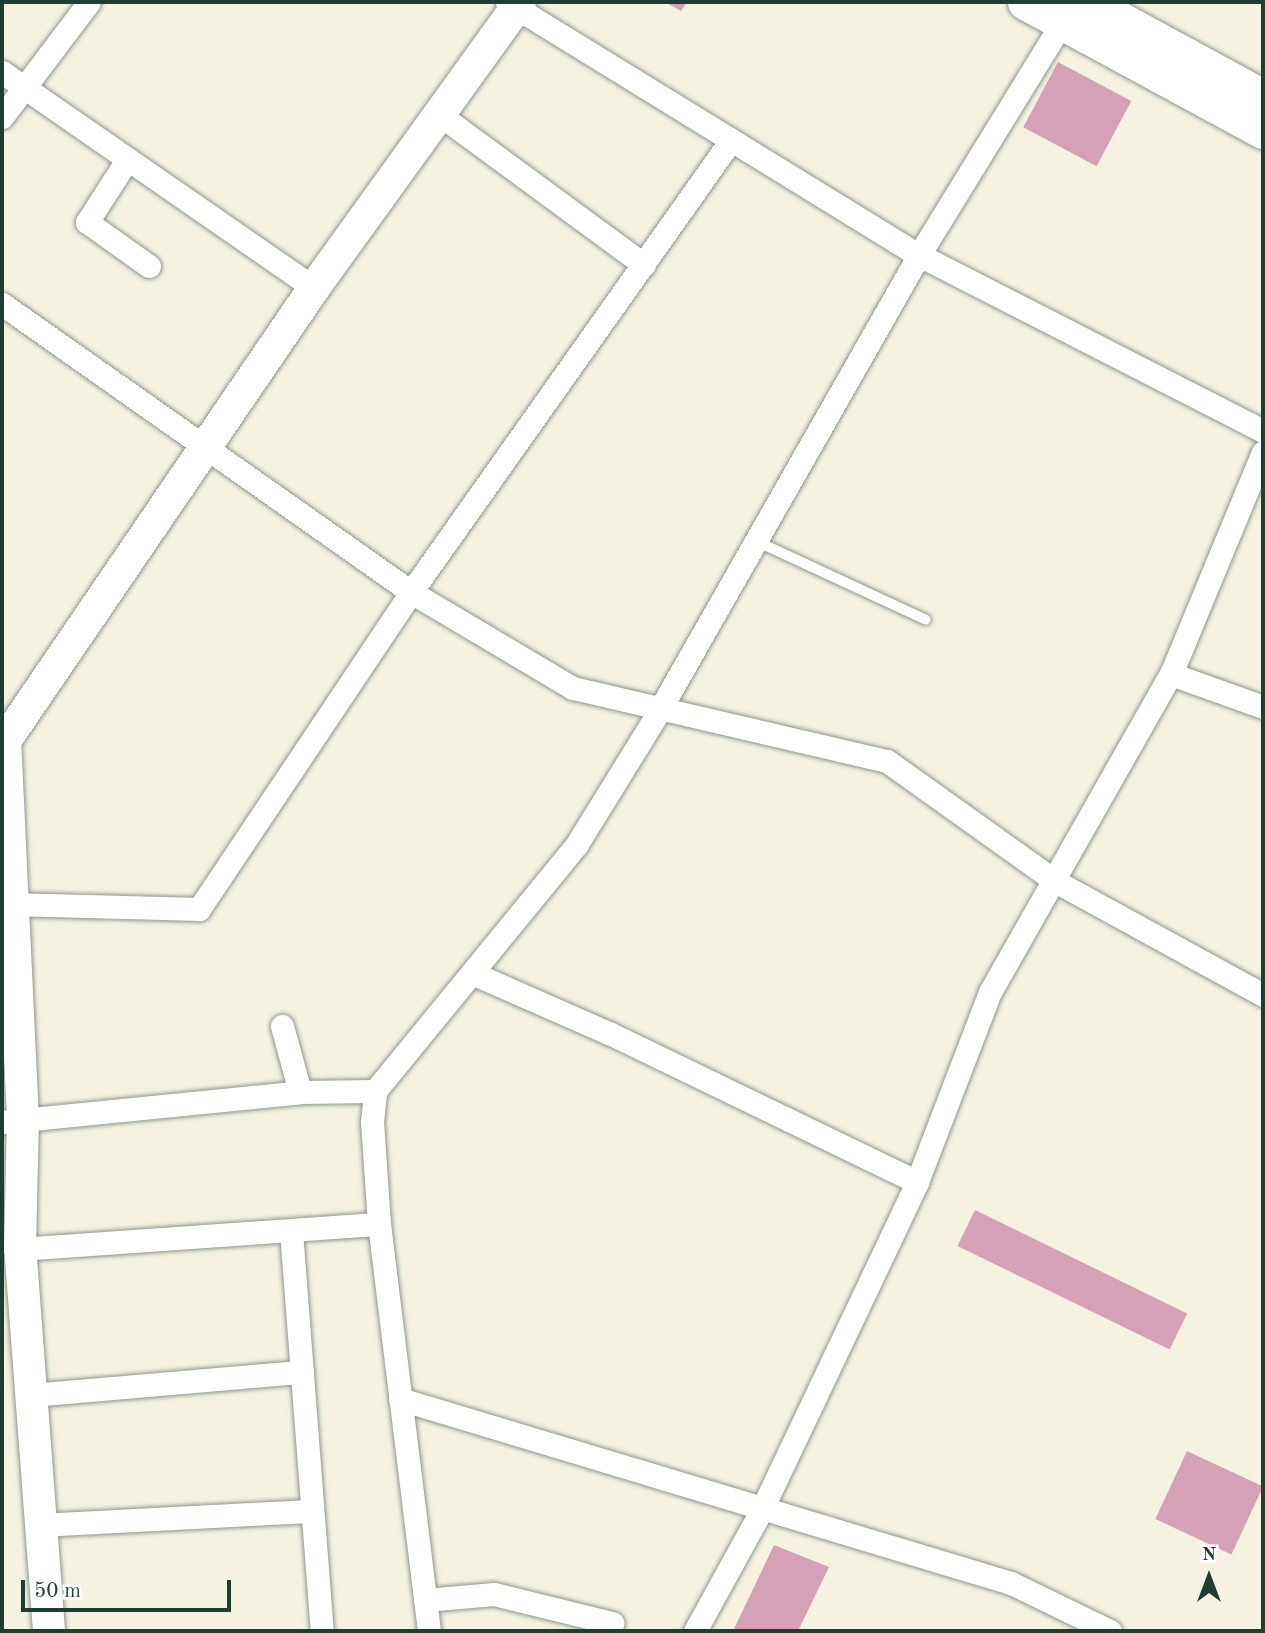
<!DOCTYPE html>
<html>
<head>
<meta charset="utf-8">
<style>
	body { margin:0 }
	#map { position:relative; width:1265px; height:1633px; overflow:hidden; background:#f5f2e2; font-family:"Old Standard TT",serif }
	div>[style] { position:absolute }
	.building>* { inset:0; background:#d4a1b7; transform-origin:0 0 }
	.roads { filter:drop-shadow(0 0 2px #8a988b) drop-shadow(0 0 2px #8a988b) }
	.lane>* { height:10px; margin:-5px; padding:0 5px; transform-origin:5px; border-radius:5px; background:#fff }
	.street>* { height:23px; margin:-11.5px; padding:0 11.5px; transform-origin:11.5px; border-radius:11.5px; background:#fff }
	.secondary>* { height:32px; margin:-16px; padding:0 16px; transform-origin:16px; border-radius:16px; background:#fff }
	.primary>* { height:35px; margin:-17.5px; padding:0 17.5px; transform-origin:17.5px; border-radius:17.5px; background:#fff }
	span { translate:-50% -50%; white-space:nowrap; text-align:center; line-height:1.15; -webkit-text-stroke:7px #fff; paint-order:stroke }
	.frame { position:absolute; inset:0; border:4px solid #1f3d34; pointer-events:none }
	.north { position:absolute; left:1174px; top:1542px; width:70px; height:70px; -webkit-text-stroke:5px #fff; paint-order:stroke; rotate:0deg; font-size:19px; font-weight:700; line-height:28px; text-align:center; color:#1f3d34 }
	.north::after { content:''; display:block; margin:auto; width:24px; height:32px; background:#1f3d34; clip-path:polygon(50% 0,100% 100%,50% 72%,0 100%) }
	.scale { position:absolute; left:21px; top:1580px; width:210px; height:32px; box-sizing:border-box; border:4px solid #1f3d34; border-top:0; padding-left:9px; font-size:21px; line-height:24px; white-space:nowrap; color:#1f3d34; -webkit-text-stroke:5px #fff; paint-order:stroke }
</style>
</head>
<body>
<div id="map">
	<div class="building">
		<div style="clip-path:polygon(665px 2px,687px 2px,681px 11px)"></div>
		<div style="left:1058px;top:62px;width:83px;height:74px;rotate:28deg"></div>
		<div style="left:975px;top:1210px;width:236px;height:40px;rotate:26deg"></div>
		<div style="left:1187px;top:1451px;width:84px;height:75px;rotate:25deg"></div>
		<div style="clip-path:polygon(774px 1545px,829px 1567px,798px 1631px,733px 1631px)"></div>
	</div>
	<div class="roads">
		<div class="lane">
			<div style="left:756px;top:541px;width:187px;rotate:24.9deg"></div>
		</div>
		<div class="street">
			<div style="left:507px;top:2px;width:483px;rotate:31.6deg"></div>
			<div style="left:919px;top:255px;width:386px;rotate:27.1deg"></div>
			<div style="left:2px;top:72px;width:379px;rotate:34.7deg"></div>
			<div style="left:440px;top:115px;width:253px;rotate:36.3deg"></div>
			<div style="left:2px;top:117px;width:144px;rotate:-52.9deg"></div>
			<div style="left:127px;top:160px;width:74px;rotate:122.8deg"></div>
			<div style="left:87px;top:222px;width:76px;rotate:35.4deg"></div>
			<div style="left:2px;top:304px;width:500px;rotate:35.15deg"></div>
			<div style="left:411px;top:592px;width:188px;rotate:30.7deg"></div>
			<div style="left:573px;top:688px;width:322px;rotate:13.1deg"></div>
			<div style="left:887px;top:761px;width:206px;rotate:35.5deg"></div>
			<div style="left:1055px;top:881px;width:237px;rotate:28.7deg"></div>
			<div style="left:1171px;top:674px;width:98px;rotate:19.7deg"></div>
			<div style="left:12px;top:904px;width:187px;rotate:1.5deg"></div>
			<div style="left:199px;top:909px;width:381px;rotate:-56.2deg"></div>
			<div style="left:411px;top:592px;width:554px;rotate:-54.7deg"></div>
			<div style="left:472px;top:973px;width:150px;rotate:23.7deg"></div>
			<div style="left:609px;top:1033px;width:342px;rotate:25.8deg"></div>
			<div style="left:282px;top:1026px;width:68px;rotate:74.7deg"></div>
			<div style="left:2px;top:1122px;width:300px;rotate:-5.7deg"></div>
			<div style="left:300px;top:1092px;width:75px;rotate:-0.8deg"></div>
			<div style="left:291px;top:1231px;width:401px;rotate:85.6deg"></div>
			<div style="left:20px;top:1249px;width:360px;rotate:-4deg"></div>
			<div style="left:31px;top:1395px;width:272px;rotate:-4.9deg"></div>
			<div style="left:400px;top:1399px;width:638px;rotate:16.76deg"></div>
			<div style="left:1011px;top:1583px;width:110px;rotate:25.9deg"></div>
			<div style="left:41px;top:1525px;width:271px;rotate:-3deg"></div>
			<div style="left:425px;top:1600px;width:69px;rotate:-5deg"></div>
			<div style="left:494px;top:1594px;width:122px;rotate:13.8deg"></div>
			<div style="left:429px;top:1631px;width:410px;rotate:-97deg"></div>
			<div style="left:379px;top:1224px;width:102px;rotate:-93.9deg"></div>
			<div style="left:372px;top:1122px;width:31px;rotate:-84deg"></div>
			<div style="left:375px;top:1091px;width:319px;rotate:-50.7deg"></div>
			<div style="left:577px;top:844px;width:156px;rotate:-58.3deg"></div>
			<div style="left:659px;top:711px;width:525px;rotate:-60.31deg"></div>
			<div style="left:919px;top:255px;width:288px;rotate:-58.4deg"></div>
			<div style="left:695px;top:1631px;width:139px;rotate:-61.2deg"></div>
			<div style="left:762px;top:1509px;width:362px;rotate:-64.6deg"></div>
			<div style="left:917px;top:1182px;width:204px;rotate:-69deg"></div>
			<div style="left:990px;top:992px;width:366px;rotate:-60.4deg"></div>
			<div style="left:1171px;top:674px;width:240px;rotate:-67.5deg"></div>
		</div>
		<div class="secondary">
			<div style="left:49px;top:1631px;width:383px;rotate:-94.3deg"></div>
			<div style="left:20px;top:1249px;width:129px;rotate:-88.7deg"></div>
			<div style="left:23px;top:1120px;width:379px;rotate:-92.7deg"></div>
			<div style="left:5px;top:741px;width:548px;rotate:-55.7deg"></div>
			<div style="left:314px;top:288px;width:352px;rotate:-54.2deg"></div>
		</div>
		<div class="primary">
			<div style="left:1025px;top:2px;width:271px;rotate:28.5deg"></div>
			<div style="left:1088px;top:2px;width:199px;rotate:28.5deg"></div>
		</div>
	</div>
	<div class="frame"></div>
	<div class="north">N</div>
	<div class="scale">50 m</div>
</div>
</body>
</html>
